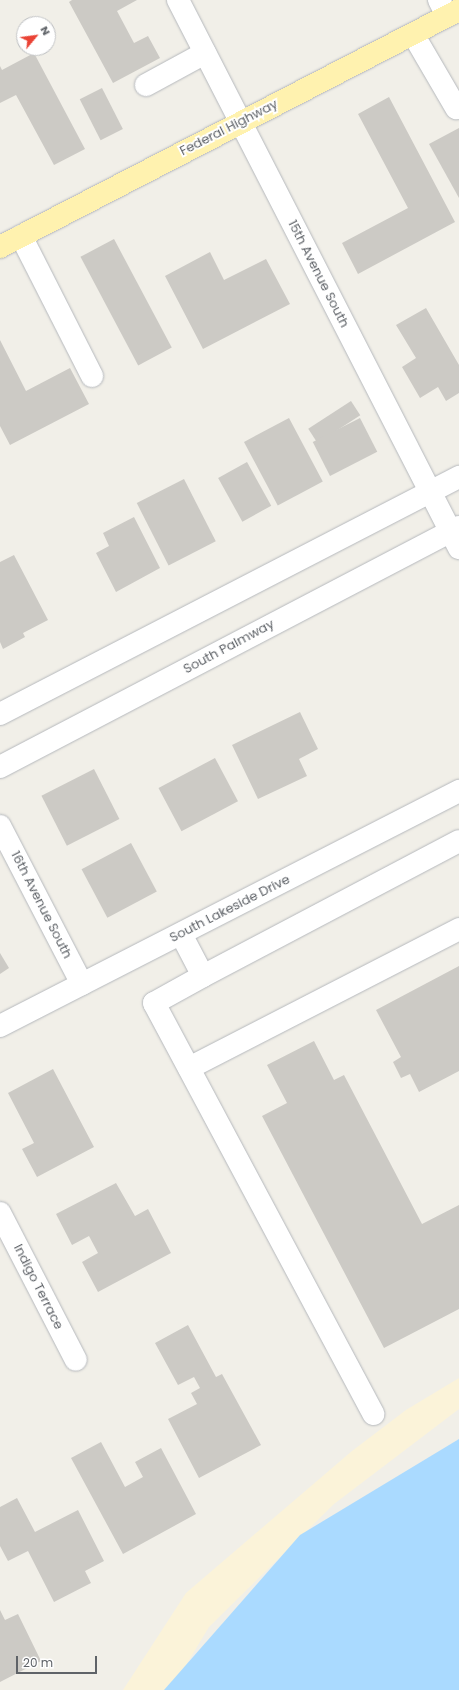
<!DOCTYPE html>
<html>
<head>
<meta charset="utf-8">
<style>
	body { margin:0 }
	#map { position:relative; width:459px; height:1690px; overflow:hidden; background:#f1efe8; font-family:Poppins,sans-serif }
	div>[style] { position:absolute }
	.sand>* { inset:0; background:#fbf3d9 }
	.water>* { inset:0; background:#aadaff }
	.building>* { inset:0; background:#cccac5; transform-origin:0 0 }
	.roads { filter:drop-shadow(0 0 1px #b5b8bc) drop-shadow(0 0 1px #b5b8bc) }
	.minor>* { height:22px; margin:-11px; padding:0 11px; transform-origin:11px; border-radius:11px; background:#fff }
	.major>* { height:22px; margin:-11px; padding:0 11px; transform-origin:11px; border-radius:11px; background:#fff2af }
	span { translate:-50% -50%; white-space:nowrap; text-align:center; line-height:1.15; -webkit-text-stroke:4px #fff; paint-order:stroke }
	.street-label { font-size:13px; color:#5f6368 }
	.north { position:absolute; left:16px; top:16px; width:40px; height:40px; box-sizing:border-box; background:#fff; border:1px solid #bfc1c3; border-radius:50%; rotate:61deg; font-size:11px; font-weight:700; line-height:16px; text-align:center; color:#5f6368 }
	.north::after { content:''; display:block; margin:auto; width:14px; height:18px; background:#ea4335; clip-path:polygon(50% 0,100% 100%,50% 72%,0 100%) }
	.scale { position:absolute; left:16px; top:1656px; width:81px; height:18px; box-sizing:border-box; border:2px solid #5f6368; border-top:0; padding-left:5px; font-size:12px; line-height:14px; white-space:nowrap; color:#5f6368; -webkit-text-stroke:3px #fff; paint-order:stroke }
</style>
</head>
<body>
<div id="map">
	<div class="sand">
		<div style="clip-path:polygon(459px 1378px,459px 1409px,334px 1504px,209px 1627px,171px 1690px,123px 1690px,186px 1593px,352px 1451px,406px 1410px)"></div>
	</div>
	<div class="water">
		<div style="clip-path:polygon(459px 1439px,459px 1690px,164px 1690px,300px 1535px)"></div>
	</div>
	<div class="building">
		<div style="clip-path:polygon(72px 0,137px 0,117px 11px,134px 43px,148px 36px,160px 58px,113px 83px,69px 2px)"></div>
		<div style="clip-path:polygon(34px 53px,85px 149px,54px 165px,16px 95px,0 103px,0 66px,2px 70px)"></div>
		<div style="left:102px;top:88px;width:46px;height:25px;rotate:63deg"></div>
		<div style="clip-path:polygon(389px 97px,455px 222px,358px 274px,342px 243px,408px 208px,358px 114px)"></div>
		<div style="clip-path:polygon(459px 128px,459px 198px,429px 144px)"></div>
		<div style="left:114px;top:239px;width:123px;height:38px;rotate:62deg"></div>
		<div style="clip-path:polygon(210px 252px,224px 280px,266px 259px,290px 304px,203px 349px,165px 276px)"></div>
		<div style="clip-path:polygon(426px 308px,459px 365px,459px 393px,446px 401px,438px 387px,420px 398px,402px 367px,416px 358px,396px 325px)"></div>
		<div style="clip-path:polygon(0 340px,26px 391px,70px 368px,89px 404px,10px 445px,0 426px)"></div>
		<div style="left:351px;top:401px;width:17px;height:51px;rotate:57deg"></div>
		<div style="left:289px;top:418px;width:72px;height:51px;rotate:62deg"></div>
		<div style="left:360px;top:418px;width:38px;height:53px;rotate:63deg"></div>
		<div style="left:247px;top:462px;width:50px;height:33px;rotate:61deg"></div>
		<div style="left:184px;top:479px;width:70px;height:53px;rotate:63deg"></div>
		<div style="clip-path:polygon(134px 517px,160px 568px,116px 592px,96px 553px,109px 546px,103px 533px)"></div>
		<div style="clip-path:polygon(14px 555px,48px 620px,23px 633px,25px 637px,3px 649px,0 642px,0 562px)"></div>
		<div style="clip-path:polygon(300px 712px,318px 749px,299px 759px,307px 776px,258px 799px,232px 745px)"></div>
		<div style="left:215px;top:758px;width:49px;height:64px;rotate:62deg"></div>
		<div style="left:94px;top:769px;width:56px;height:59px;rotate:63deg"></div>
		<div style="left:131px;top:843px;width:55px;height:56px;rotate:62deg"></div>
		<div style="clip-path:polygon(0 953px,9px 968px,0 974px)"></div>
		<div style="clip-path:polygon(459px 966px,459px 1071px,419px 1092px,410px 1074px,401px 1078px,393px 1062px,401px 1057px,376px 1010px)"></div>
		<div style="clip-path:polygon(314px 1041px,334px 1080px,344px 1075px,422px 1224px,459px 1205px,459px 1309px,384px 1348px,262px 1116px,287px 1103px,267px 1065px)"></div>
		<div style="clip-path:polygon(53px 1069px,94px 1147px,37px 1177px,22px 1149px,34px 1143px,8px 1093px)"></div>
		<div style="clip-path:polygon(116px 1183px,135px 1216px,148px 1209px,171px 1253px,98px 1292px,82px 1262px,98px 1253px,89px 1236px,72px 1245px,56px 1214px)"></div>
		<div style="clip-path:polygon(188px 1325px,216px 1377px,222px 1374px,261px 1445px,199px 1478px,168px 1419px,197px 1404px,191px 1393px,200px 1388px,194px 1377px,178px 1385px,155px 1343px)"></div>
		<div style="clip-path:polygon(101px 1442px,125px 1487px,143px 1477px,135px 1462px,161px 1448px,196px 1514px,123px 1554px,71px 1458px)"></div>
		<div style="clip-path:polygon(17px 1498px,35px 1532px,78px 1510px,104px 1561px,85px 1571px,91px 1583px,54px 1602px,28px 1551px,8px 1561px,0 1546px,0 1507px)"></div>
		<div style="clip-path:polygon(0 1610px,5px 1620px,18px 1614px,41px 1661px,0 1682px)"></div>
	</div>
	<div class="roads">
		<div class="minor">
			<div style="left:178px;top:0;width:616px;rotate:62.85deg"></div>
			<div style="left:439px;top:0;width:18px;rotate:63deg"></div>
			<div style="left:413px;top:34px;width:86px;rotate:59.8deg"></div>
			<div style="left:146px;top:85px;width:67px;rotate:-28.5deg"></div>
			<div style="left:21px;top:236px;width:157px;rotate:63.1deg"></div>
			<div style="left:0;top:714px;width:517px;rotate:-27.31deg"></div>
			<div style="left:0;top:767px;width:518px;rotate:-27.6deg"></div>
			<div style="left:0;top:826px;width:178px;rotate:62.6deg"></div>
			<div style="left:181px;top:934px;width:47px;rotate:62.4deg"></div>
			<div style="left:203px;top:976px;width:56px;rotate:151.1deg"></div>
			<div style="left:154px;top:1003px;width:466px;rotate:61.9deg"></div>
			<div style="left:203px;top:976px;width:289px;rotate:-27.8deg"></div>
			<div style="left:0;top:1026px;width:516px;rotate:-27.11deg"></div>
			<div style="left:189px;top:1068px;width:304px;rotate:-27.2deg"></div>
			<div style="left:0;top:1213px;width:165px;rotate:62.7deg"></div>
		</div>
		<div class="major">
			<div style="left:0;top:247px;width:517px;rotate:-27.31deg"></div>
		</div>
	</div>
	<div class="street-label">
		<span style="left:229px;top:128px;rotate:-27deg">Federal Highway</span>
		<span style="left:318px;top:274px;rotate:63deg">15th Avenue South</span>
		<span style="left:229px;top:647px;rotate:-28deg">South Palmway</span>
		<span style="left:41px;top:905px;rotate:63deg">16th Avenue South</span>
		<span style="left:230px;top:909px;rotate:-27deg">South Lakeside Drive</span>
		<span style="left:38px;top:1287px;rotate:63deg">Indigo Terrace</span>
	</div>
	<div class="north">N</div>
	<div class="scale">20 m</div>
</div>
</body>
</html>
